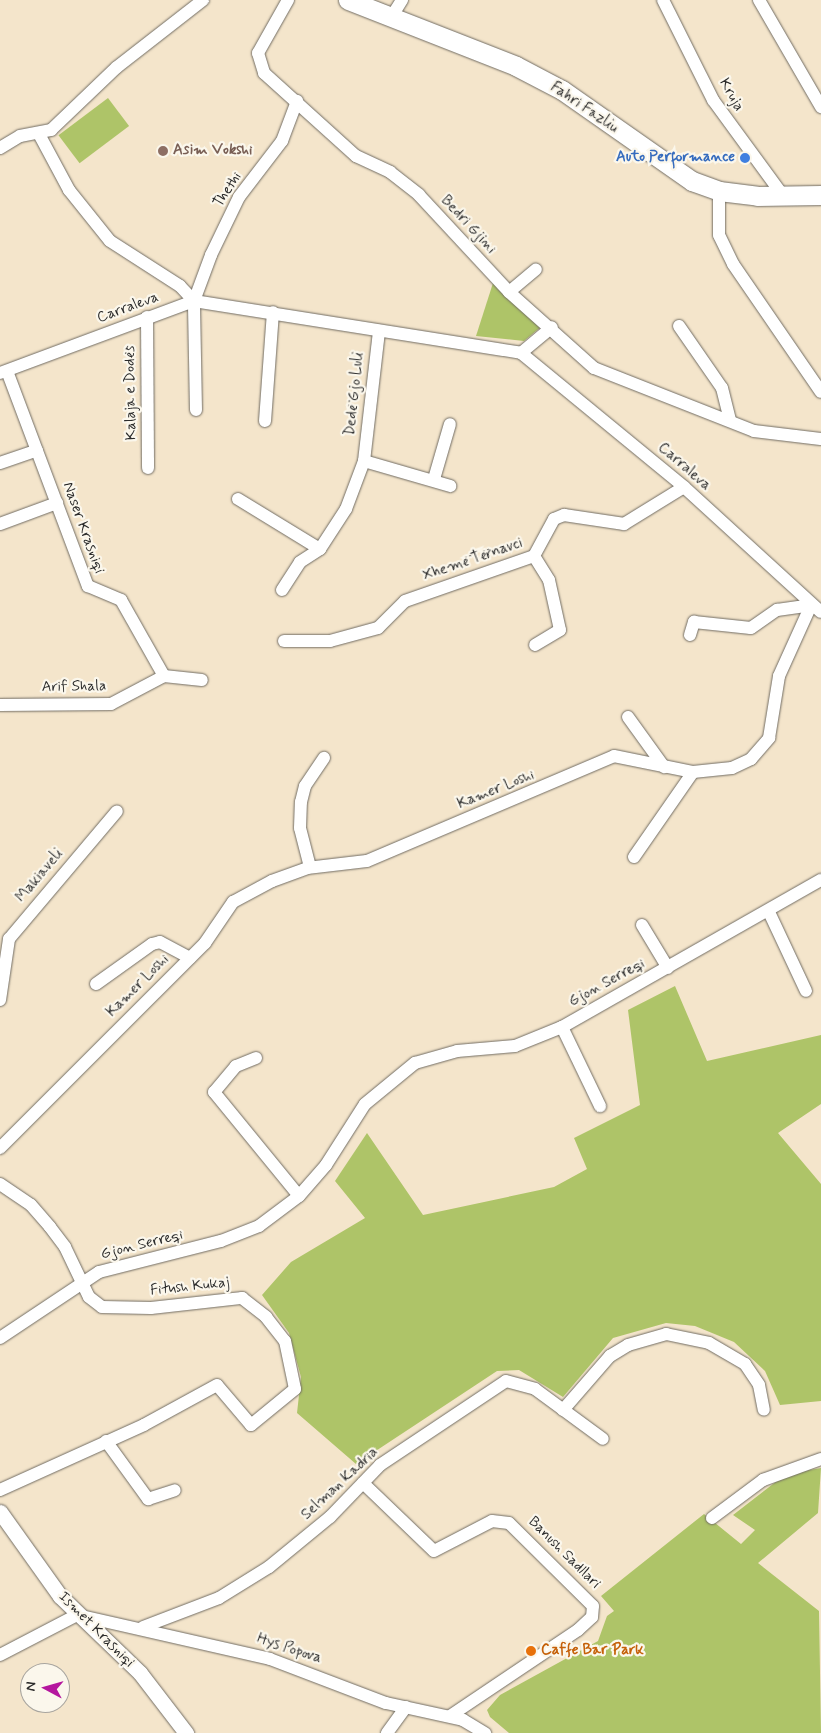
<!DOCTYPE html>
<html>
<head>
<meta charset="utf-8">
<style>
	body { margin:0 }
	#map { position:relative; width:821px; height:1733px; overflow:hidden; background:#f4e5cb; font-family:Mynerve,sans-serif }
	div>[style] { position:absolute }
	.green>* { inset:0; background:#aec468; transform-origin:0 0 }
	.roads { filter:drop-shadow(0 0 1px #716c63) drop-shadow(0 0 1px #716c63) }
	.minor>* { height:12px; margin:-6px; padding:0 6px; transform-origin:6px; border-radius:6px; background:#fff }
	.tertiary>* { height:15px; margin:-7.5px; padding:0 7.5px; transform-origin:7.5px; border-radius:7.5px; background:#fff }
	.primary>* { height:19px; margin:-9.5px; padding:0 9.5px; transform-origin:9.5px; border-radius:9.5px; background:#fff }
	.dots>* { width:14px; height:14px; translate:-50% -50%; box-sizing:border-box; border:2px solid #fbf7ec; border-radius:50% }
	span { translate:-50% -50%; white-space:nowrap; text-align:center; line-height:1.15; -webkit-text-stroke:4.5px #fbf7ec; paint-order:stroke }
	.street-label { font-size:15px; color:#2b2b2b }
	.education-label { font-size:15px; color:#785e54; font-weight:700 }
	.left { translate:0 -50%; text-align:left }
	.shop-label { font-size:15px; color:#366cbe; font-weight:700 }
	.right { translate:-100% -50%; text-align:right }
	.food-label { font-size:15px; color:#c56008; font-weight:700 }
	.north { position:absolute; left:20px; top:1663px; width:50px; height:50px; box-sizing:border-box; background:#fbf7ec; border:1px solid #a8a59f; border-radius:50%; rotate:276deg; font-size:14px; font-weight:700; line-height:20px; text-align:center; color:#2b2b2b }
	.north::after { content:''; display:block; margin:auto; width:18px; height:22px; background:#b5179e; clip-path:polygon(50% 0,100% 100%,50% 72%,0 100%) }
</style>
</head>
<body>
<div id="map">
	<div class="green">
		<div style="left:108px;top:98px;width:35px;height:62px;rotate:53deg"></div>
		<div style="clip-path:polygon(493px 283px,542px 326px,524px 341px,476px 336px)"></div>
		<div style="clip-path:polygon(675px 986px,707px 1061px,821px 1035px,821px 1104px,778px 1133px,821px 1184px,821px 1401px,780px 1405px,765px 1371px,734px 1342px,695px 1326px,666px 1323px,613px 1338px,563px 1397px,519px 1370px,497px 1371px,356px 1464px,297px 1413px,301px 1377px,289px 1333px,262px 1295px,291px 1262px,365px 1218px,335px 1181px,367px 1133px,423px 1215px,554px 1187px,587px 1169px,574px 1138px,640px 1105px,628px 1010px)"></div>
		<div style="clip-path:polygon(821px 1468px,818px 1513px,758px 1563px,819px 1611px,821px 1733px,509px 1733px,490px 1717px,487px 1710px,500px 1695px,598px 1641px,607px 1616px,614px 1611px,601px 1596px,704px 1514px,741px 1544px,755px 1530px,733px 1515px,786px 1474px)"></div>
	</div>
	<div class="roads">
		<div class="minor">
			<div style="left:288px;top:0;width:61px;rotate:119.5deg"></div>
			<div style="left:258px;top:53px;width:21px;rotate:73deg"></div>
			<div style="left:264px;top:73px;width:124px;rotate:42.1deg"></div>
			<div style="left:356px;top:156px;width:38px;rotate:25deg"></div>
			<div style="left:390px;top:172px;width:37px;rotate:38deg"></div>
			<div style="left:419px;top:195px;width:132px;rotate:47.1deg"></div>
			<div style="left:509px;top:292px;width:114px;rotate:41.8deg"></div>
			<div style="left:594px;top:368px;width:172px;rotate:21.5deg"></div>
			<div style="left:754px;top:431px;width:67px;rotate:6.8deg"></div>
			<div style="left:663px;top:0;width:112px;rotate:63.4deg"></div>
			<div style="left:713px;top:100px;width:120px;rotate:53.8deg"></div>
			<div style="left:759px;top:0;width:124px;rotate:59.9deg"></div>
			<div style="left:392px;top:16px;width:19px;rotate:-58deg"></div>
			<div style="left:39px;top:134px;width:64px;rotate:61.8deg"></div>
			<div style="left:69px;top:190px;width:65px;rotate:51.2deg"></div>
			<div style="left:110px;top:241px;width:83px;rotate:32.7deg"></div>
			<div style="left:180px;top:286px;width:21px;rotate:47deg"></div>
			<div style="left:0;top:148px;width:23px;rotate:-31deg"></div>
			<div style="left:20px;top:136px;width:32px;rotate:-11deg"></div>
			<div style="left:51px;top:130px;width:91px;rotate:-43.7deg"></div>
			<div style="left:117px;top:67px;width:109px;rotate:-37.9deg"></div>
			<div style="left:719px;top:191px;width:44px;rotate:90deg"></div>
			<div style="left:719px;top:235px;width:32px;rotate:64deg"></div>
			<div style="left:733px;top:264px;width:155px;rotate:55.5deg"></div>
			<div style="left:509px;top:292px;width:35px;rotate:-40deg"></div>
			<div style="left:147px;top:317px;width:151px;rotate:89.6deg"></div>
			<div style="left:679px;top:326px;width:75px;rotate:55.3deg"></div>
			<div style="left:722px;top:388px;width:32px;rotate:76deg"></div>
			<div style="left:521px;top:353px;width:40px;rotate:-40deg"></div>
			<div style="left:7px;top:371px;width:230px;rotate:69.4deg"></div>
			<div style="left:88px;top:586px;width:36px;rotate:23deg"></div>
			<div style="left:121px;top:600px;width:87px;rotate:60.5deg"></div>
			<div style="left:0;top:373px;width:207px;rotate:-20.4deg"></div>
			<div style="left:194px;top:301px;width:331px;rotate:9deg"></div>
			<div style="left:521px;top:353px;width:211px;rotate:39.4deg"></div>
			<div style="left:684px;top:487px;width:185px;rotate:42.4deg"></div>
			<div style="left:196px;top:410px;width:109px;rotate:-91.1deg"></div>
			<div style="left:194px;top:301px;width:49px;rotate:-69.7deg"></div>
			<div style="left:211px;top:255px;width:64px;rotate:-64.2deg"></div>
			<div style="left:239px;top:197px;width:71px;rotate:-52.5deg"></div>
			<div style="left:282px;top:141px;width:43px;rotate:-69.4deg"></div>
			<div style="left:265px;top:421px;width:109px;rotate:-85.8deg"></div>
			<div style="left:364px;top:461px;width:90px;rotate:16.2deg"></div>
			<div style="left:0;top:463px;width:39px;rotate:-19deg"></div>
			<div style="left:434px;top:479px;width:57px;rotate:-73.8deg"></div>
			<div style="left:238px;top:499px;width:96px;rotate:31.4deg"></div>
			<div style="left:0;top:524px;width:61px;rotate:-20.2deg"></div>
			<div style="left:534px;top:556px;width:28px;rotate:58deg"></div>
			<div style="left:549px;top:580px;width:51px;rotate:77.6deg"></div>
			<div style="left:560px;top:630px;width:29px;rotate:149deg"></div>
			<div style="left:282px;top:590px;width:33px;rotate:-57deg"></div>
			<div style="left:300px;top:562px;width:24px;rotate:-33deg"></div>
			<div style="left:320px;top:549px;width:48px;rotate:-57deg"></div>
			<div style="left:346px;top:509px;width:51px;rotate:-69.4deg"></div>
			<div style="left:364px;top:461px;width:131px;rotate:-83.4deg"></div>
			<div style="left:690px;top:635px;width:14px;rotate:-73deg"></div>
			<div style="left:694px;top:622px;width:57px;rotate:6deg"></div>
			<div style="left:751px;top:628px;width:32px;rotate:-35deg"></div>
			<div style="left:777px;top:610px;width:34px;rotate:-8deg"></div>
			<div style="left:284px;top:641px;width:46px"></div>
			<div style="left:330px;top:641px;width:50px;rotate:-15.2deg"></div>
			<div style="left:378px;top:628px;width:38px;rotate:-45deg"></div>
			<div style="left:405px;top:601px;width:137px;rotate:-19.2deg"></div>
			<div style="left:534px;top:556px;width:42px;rotate:-61.6deg"></div>
			<div style="left:554px;top:519px;width:11px;rotate:-22deg"></div>
			<div style="left:564px;top:515px;width:61px;rotate:8.5deg"></div>
			<div style="left:624px;top:524px;width:70px;rotate:-31.7deg"></div>
			<div style="left:0;top:705px;width:111px;rotate:-0.5deg"></div>
			<div style="left:111px;top:704px;width:60px;rotate:-27.8deg"></div>
			<div style="left:164px;top:676px;width:38px;rotate:6deg"></div>
			<div style="left:628px;top:717px;width:62px;rotate:54.2deg"></div>
			<div style="left:634px;top:857px;width:103px;rotate:-55.2deg"></div>
			<div style="left:310px;top:867px;width:40px;rotate:-104.4deg"></div>
			<div style="left:300px;top:828px;width:26px;rotate:-88deg"></div>
			<div style="left:301px;top:802px;width:16px;rotate:-76deg"></div>
			<div style="left:305px;top:786px;width:34px;rotate:-56deg"></div>
			<div style="left:769px;top:912px;width:87px;rotate:64.9deg"></div>
			<div style="left:642px;top:925px;width:50px;rotate:58.8deg"></div>
			<div style="left:96px;top:984px;width:69px;rotate:-35.5deg"></div>
			<div style="left:152px;top:944px;width:8px;rotate:-14deg"></div>
			<div style="left:160px;top:942px;width:34px;rotate:28deg"></div>
			<div style="left:0;top:1000px;width:62px;rotate:-81.6deg"></div>
			<div style="left:9px;top:939px;width:167px;rotate:-49.8deg"></div>
			<div style="left:562px;top:1027px;width:88px;rotate:64.3deg"></div>
			<div style="left:256px;top:1058px;width:22px;rotate:158deg"></div>
			<div style="left:236px;top:1066px;width:34px;rotate:130deg"></div>
			<div style="left:214px;top:1092px;width:134px;rotate:50.7deg"></div>
			<div style="left:0;top:1148px;width:290px;rotate:-45deg"></div>
			<div style="left:205px;top:943px;width:50px;rotate:-55.7deg"></div>
			<div style="left:233px;top:902px;width:44px;rotate:-28.3deg"></div>
			<div style="left:272px;top:881px;width:37px;rotate:-20deg"></div>
			<div style="left:307px;top:868px;width:60px;rotate:-6.7deg"></div>
			<div style="left:367px;top:861px;width:268px;rotate:-23deg"></div>
			<div style="left:614px;top:756px;width:81px;rotate:11.4deg"></div>
			<div style="left:693px;top:772px;width:39px;rotate:-6deg"></div>
			<div style="left:732px;top:768px;width:21px;rotate:-25deg"></div>
			<div style="left:751px;top:759px;width:28px;rotate:-49deg"></div>
			<div style="left:769px;top:738px;width:63px;rotate:-80.8deg"></div>
			<div style="left:779px;top:676px;width:78px;rotate:-65.7deg"></div>
			<div style="left:0;top:1184px;width:37px;rotate:34deg"></div>
			<div style="left:31px;top:1205px;width:29px;rotate:49deg"></div>
			<div style="left:50px;top:1227px;width:25px;rotate:53deg"></div>
			<div style="left:65px;top:1247px;width:55px;rotate:64.4deg"></div>
			<div style="left:89px;top:1297px;width:16px;rotate:38deg"></div>
			<div style="left:102px;top:1307px;width:49px;rotate:1.2deg"></div>
			<div style="left:151px;top:1308px;width:92px;rotate:-6.3deg"></div>
			<div style="left:242px;top:1298px;width:31px;rotate:38deg"></div>
			<div style="left:266px;top:1317px;width:31px;rotate:52deg"></div>
			<div style="left:285px;top:1341px;width:49px;rotate:78.2deg"></div>
			<div style="left:295px;top:1389px;width:57px;rotate:140.7deg"></div>
			<div style="left:251px;top:1425px;width:52px;rotate:-130.4deg"></div>
			<div style="left:217px;top:1385px;width:83px;rotate:151.3deg"></div>
			<div style="left:144px;top:1425px;width:158px;rotate:155.7deg"></div>
			<div style="left:0;top:1338px;width:119px;rotate:-33.7deg"></div>
			<div style="left:99px;top:1272px;width:126px;rotate:-14.3deg"></div>
			<div style="left:221px;top:1241px;width:41px;rotate:-21.5deg"></div>
			<div style="left:259px;top:1226px;width:50px;rotate:-36.9deg"></div>
			<div style="left:299px;top:1196px;width:41px;rotate:-48.9deg"></div>
			<div style="left:326px;top:1165px;width:72px;rotate:-57.4deg"></div>
			<div style="left:365px;top:1104px;width:65px;rotate:-39.4deg"></div>
			<div style="left:415px;top:1063px;width:44px;rotate:-15.9deg"></div>
			<div style="left:457px;top:1051px;width:58px;rotate:-4.9deg"></div>
			<div style="left:515px;top:1046px;width:51px;rotate:-22deg"></div>
			<div style="left:562px;top:1027px;width:298px;rotate:-29.6deg"></div>
			<div style="left:563px;top:1410px;width:72px;rotate:-49deg"></div>
			<div style="left:610px;top:1356px;width:21px;rotate:-31deg"></div>
			<div style="left:628px;top:1345px;width:40px;rotate:-16deg"></div>
			<div style="left:666px;top:1334px;width:44px;rotate:11.8deg"></div>
			<div style="left:709px;top:1343px;width:42px;rotate:30.3deg"></div>
			<div style="left:745px;top:1364px;width:25px;rotate:56deg"></div>
			<div style="left:759px;top:1385px;width:25px;rotate:79deg"></div>
			<div style="left:106px;top:1441px;width:72px;rotate:54.1deg"></div>
			<div style="left:148px;top:1499px;width:28px;rotate:-18deg"></div>
			<div style="left:363px;top:1483px;width:98px;rotate:43.8deg"></div>
			<div style="left:434px;top:1551px;width:65px;rotate:-27.3deg"></div>
			<div style="left:492px;top:1521px;width:17px;rotate:7deg"></div>
			<div style="left:509px;top:1523px;width:118px;rotate:44.7deg"></div>
			<div style="left:593px;top:1606px;width:11px;rotate:95deg"></div>
			<div style="left:592px;top:1617px;width:19px;rotate:137deg"></div>
			<div style="left:578px;top:1630px;width:154px;rotate:146.1deg"></div>
			<div style="left:712px;top:1518px;width:64px;rotate:-36.7deg"></div>
			<div style="left:763px;top:1480px;width:62px;rotate:-19.9deg"></div>
			<div style="left:143px;top:1627px;width:81px;rotate:-20.9deg"></div>
			<div style="left:219px;top:1598px;width:59px;rotate:-31.8deg"></div>
			<div style="left:269px;top:1567px;width:79px;rotate:-39.3deg"></div>
			<div style="left:330px;top:1517px;width:72px;rotate:-46.1deg"></div>
			<div style="left:380px;top:1465px;width:151px;rotate:-33.7deg"></div>
			<div style="left:506px;top:1381px;width:30px;rotate:15deg"></div>
			<div style="left:535px;top:1389px;width:84px;rotate:36.3deg"></div>
			<div style="left:0;top:1655px;width:87px;rotate:-27.5deg"></div>
			<div style="left:77px;top:1615px;width:198px;rotate:12.8deg"></div>
			<div style="left:270px;top:1659px;width:124px;rotate:20.8deg"></div>
			<div style="left:386px;top:1703px;width:79px;rotate:12.4deg"></div>
			<div style="left:463px;top:1720px;width:26px;rotate:31deg"></div>
			<div style="left:387px;top:1733px;width:32px;rotate:-54deg"></div>
		</div>
		<div class="tertiary">
			<div style="left:0;top:1512px;width:103px;rotate:54.5deg"></div>
			<div style="left:60px;top:1596px;width:111px;rotate:43.9deg"></div>
			<div style="left:140px;top:1673px;width:76px;rotate:52.5deg"></div>
		</div>
		<div class="primary">
			<div style="left:348px;top:0;width:180px;rotate:21.4deg"></div>
			<div style="left:516px;top:66px;width:52px;rotate:27.6deg"></div>
			<div style="left:562px;top:90px;width:159px;rotate:35deg"></div>
			<div style="left:692px;top:181px;width:29px;rotate:20deg"></div>
			<div style="left:719px;top:191px;width:38px;rotate:7deg"></div>
			<div style="left:757px;top:196px;width:64px;rotate:-0.9deg"></div>
		</div>
	</div>
	<div class="dots">
		<div style="left:163px;top:151px;background:#8d6e63"></div>
		<div style="left:745px;top:158px;background:#3f7fe0"></div>
		<div style="left:531px;top:1651px;background:#e8710a"></div>
	</div>
	<div class="street-label">
		<span style="left:731px;top:95px;rotate:61deg">Kruja</span>
		<span style="left:584px;top:108px;rotate:34deg">Fahri Fazliu</span>
		<span style="left:228px;top:190px;rotate:-57deg">Thethi</span>
		<span style="left:468px;top:225px;rotate:47deg">Bedri Gjini</span>
		<span style="left:128px;top:308px;rotate:-20deg">Carraleva</span>
		<span style="left:131px;top:393px;rotate:-91deg">Kalaja e Dodës</span>
		<span style="left:355px;top:394px;rotate:-84deg">Dedë Gjo Luli</span>
		<span style="left:684px;top:467px;rotate:41deg">Carraleva</span>
		<span style="left:83px;top:528px;rotate:70deg">Naser Krasniqi</span>
		<span style="left:473px;top:560px;rotate:-19deg">Xhemë Tërnavci</span>
		<span style="left:74px;top:687px;rotate:-1deg">Arif Shala</span>
		<span style="left:496px;top:790px;rotate:-22deg">Kamer Loshi</span>
		<span style="left:40px;top:876px;rotate:-50deg">Makiaveli</span>
		<span style="left:607px;top:983px;rotate:-29deg">Gjon Serreqi</span>
		<span style="left:138px;top:986px;rotate:-45deg">Kamer Loshi</span>
		<span style="left:142px;top:1245px;rotate:-14deg">Gjon Serreqi</span>
		<span style="left:190px;top:1287px;rotate:-6deg">Fitush Kukaj</span>
		<span style="left:340px;top:1484px;rotate:-43deg">Selman Kadria</span>
		<span style="left:564px;top:1553px;rotate:45deg">Banush Sadllari</span>
		<span style="left:96px;top:1630px;rotate:45deg">Ismet Krasniqi</span>
		<span style="left:289px;top:1649px;rotate:18deg">Hys Popova</span>
	</div>
	<div class="education-label">
		<span class="left" style="left:173px;top:151px">Asim Vokshi</span>
	</div>
	<div class="shop-label">
		<span class="right" style="left:735px;top:158px">Auto Performance</span>
	</div>
	<div class="food-label">
		<span class="left" style="left:541px;top:1651px">Caffe Bar Park</span>
	</div>
	<div class="north">N</div>
</div>
</body>
</html>
